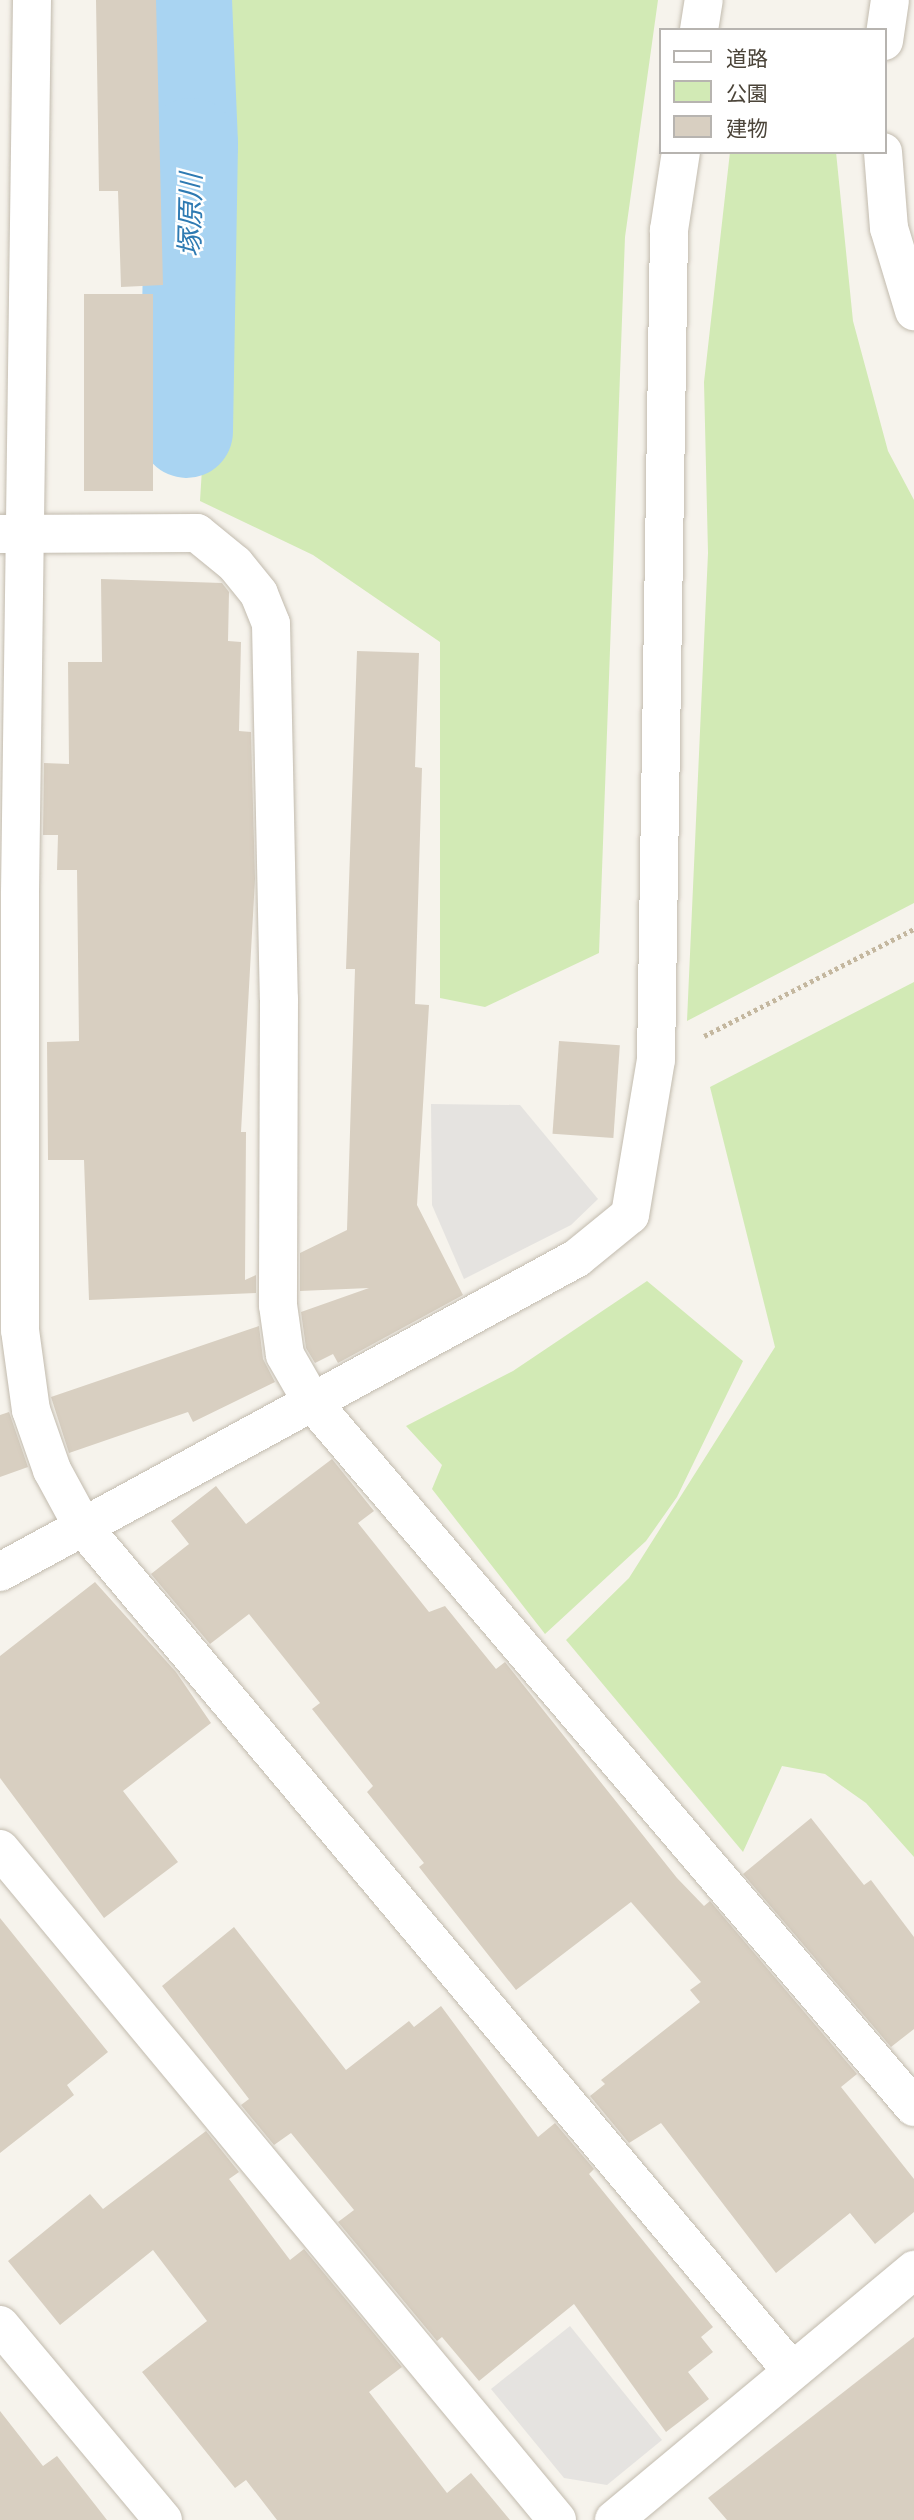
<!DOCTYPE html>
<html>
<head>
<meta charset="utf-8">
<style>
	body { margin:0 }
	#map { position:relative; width:914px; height:2520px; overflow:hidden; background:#f6f3ec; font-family:"Space Grotesk","Noto Sans JP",sans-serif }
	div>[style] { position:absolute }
	.green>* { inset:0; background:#d2eab5 }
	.parking>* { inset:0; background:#e5e3e0 }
	.river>* { height:93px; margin:-46.5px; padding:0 46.5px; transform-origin:46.5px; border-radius:46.5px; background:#a9d4f2 }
	.building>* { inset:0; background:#d8cfc1; transform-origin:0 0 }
	.path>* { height:4.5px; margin-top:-2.25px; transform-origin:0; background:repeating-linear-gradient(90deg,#c4b79f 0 3.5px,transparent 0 7px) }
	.roads { filter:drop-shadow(0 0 2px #c2bbae) drop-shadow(0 0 2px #c2bbae) }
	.minor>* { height:38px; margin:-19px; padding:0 19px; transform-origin:19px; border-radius:19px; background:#fff }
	span { translate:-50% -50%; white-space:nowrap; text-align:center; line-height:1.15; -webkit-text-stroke:5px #fff; paint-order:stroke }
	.water-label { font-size:28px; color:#2e7ab2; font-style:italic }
	.legend { position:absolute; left:659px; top:28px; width:228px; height:126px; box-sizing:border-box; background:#fff; border:2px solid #b7b4b0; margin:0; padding:9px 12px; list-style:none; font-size:21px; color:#4b4439 }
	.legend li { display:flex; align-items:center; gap:14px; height:35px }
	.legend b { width:35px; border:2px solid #b7b4b0 }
</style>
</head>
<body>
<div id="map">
	<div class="green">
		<div style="clip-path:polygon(219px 0,658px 0,625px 237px,599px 953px,485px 1007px,440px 998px,440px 642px,313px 555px,200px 501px,223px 129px)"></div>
		<div style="clip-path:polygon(730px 152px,836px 152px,853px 321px,888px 451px,914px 500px,914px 903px,687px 1021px,708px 553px,704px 382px)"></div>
		<div style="clip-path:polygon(914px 982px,914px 1857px,866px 1803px,825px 1774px,782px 1766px,743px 1852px,566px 1640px,629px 1578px,775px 1347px,710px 1087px)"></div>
		<div style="clip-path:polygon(647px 1281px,743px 1361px,677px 1497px,646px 1541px,545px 1634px,432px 1489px,442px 1465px,406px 1426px,513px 1371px)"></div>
	</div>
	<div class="parking">
		<div style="clip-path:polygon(431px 1104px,520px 1105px,598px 1199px,571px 1225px,464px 1279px,432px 1205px)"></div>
		<div style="clip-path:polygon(570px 2326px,662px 2440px,607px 2485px,564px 2478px,491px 2389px)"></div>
	</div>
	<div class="river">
		<div style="left:185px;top:0;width:144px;rotate:87.6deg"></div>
		<div style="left:191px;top:144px;width:287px;rotate:91deg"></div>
	</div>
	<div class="building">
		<div style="clip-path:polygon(96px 0,156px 0,163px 285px,121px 287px,118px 191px,99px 191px)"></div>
		<div style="left:84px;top:294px;width:69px;height:197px"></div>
		<div style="clip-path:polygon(101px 579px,222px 583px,229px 592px,228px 641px,241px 642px,239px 731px,251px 732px,255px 879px,241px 1132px,246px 1132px,245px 1280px,256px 1275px,256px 1293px,89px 1300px,84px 1160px,48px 1160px,47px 1042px,79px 1041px,77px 870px,57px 870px,58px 835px,43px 835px,44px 763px,69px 764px,68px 662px,102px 662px)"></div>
		<div style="clip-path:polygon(357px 651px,419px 653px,415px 767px,422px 768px,415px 1004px,429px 1005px,417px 1205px,463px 1295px,338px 1363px,333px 1354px,315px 1363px,306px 1348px,301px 1312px,369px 1288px,300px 1291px,300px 1253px,347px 1230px,355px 969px,346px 969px)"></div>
		<div style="left:559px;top:1041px;width:61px;height:93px;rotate:4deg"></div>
		<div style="clip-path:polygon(259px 1326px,263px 1359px,275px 1382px,193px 1422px,188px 1412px,69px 1453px,51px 1397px)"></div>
		<div style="clip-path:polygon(9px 1412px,28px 1467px,0 1477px,0 1415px)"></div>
		<div style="clip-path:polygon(332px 1459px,374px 1511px,358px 1523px,429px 1612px,445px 1606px,496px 1669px,505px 1662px,677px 1878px,704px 1906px,710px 1901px,857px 2074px,841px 2087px,914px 2179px,914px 2212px,875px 2244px,850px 2213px,776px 2273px,661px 2123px,629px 2143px,590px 2096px,605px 2084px,601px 2080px,700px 2002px,690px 1990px,701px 1982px,631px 1902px,516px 1990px,419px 1867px,424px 1863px,367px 1792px,373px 1786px,312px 1709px,320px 1703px,249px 1614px,210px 1644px,151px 1574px,189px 1544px,171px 1521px,216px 1486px,246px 1524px)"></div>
		<div style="clip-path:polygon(95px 1582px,176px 1672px,211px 1723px,123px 1791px,178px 1862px,104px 1918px,0 1778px,0 1656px)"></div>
		<div style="clip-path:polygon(811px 1818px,864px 1885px,871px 1880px,914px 1937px,914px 2029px,891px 2047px,743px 1874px)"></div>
		<div style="clip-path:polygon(0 1918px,108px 2052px,67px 2085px,74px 2095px,0 2153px)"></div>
		<div style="clip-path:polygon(234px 1927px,346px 2070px,409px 2021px,414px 2027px,441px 2006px,538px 2137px,555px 2123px,594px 2169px,589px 2174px,713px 2327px,701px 2337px,713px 2352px,688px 2372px,709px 2399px,666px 2432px,574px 2304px,479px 2381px,442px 2337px,437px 2341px,338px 2222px,354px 2210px,291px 2133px,274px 2145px,241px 2105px,249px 2099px,162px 1986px)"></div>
		<div style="clip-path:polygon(206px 2131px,239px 2172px,229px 2179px,290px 2260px,304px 2249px,402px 2367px,369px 2392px,447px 2493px,471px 2473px,510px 2520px,277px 2520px,246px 2480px,235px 2488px,142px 2372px,207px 2321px,153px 2250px,60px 2325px,8px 2261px,90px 2194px,103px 2209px)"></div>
		<div style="clip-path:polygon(914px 2337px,914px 2520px,727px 2520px,708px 2498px)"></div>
		<div style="clip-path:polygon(0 2411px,43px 2466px,57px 2456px,107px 2520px,0 2520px)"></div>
	</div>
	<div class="path">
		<div style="left:704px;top:1036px;width:236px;rotate:-27deg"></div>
	</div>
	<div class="roads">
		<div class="minor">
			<div style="left:32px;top:0;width:892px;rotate:90.77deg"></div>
			<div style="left:20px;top:892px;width:438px;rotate:90deg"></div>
			<div style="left:20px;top:1330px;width:81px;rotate:82.2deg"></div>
			<div style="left:31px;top:1410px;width:64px;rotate:70.7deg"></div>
			<div style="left:52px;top:1470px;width:65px;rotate:61.5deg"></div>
			<div style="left:83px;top:1527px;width:1102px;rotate:49.97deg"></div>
			<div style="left:699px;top:30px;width:30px;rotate:-81deg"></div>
			<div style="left:884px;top:41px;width:41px;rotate:-81.7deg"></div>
			<div style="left:883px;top:152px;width:76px;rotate:85.5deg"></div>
			<div style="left:889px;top:228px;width:87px;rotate:73.2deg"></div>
			<div style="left:0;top:534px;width:197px;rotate:-0.3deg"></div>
			<div style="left:197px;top:533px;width:49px;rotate:39.2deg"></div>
			<div style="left:235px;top:564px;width:38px;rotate:51deg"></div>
			<div style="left:259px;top:594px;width:32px;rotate:68deg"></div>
			<div style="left:271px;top:624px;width:375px;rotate:88.8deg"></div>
			<div style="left:279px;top:999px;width:306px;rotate:90.2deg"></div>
			<div style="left:278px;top:1305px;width:50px;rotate:82deg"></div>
			<div style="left:285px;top:1355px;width:54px;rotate:60.1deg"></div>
			<div style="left:312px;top:1402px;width:927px;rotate:49.51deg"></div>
			<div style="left:0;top:1572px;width:657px;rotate:-28.55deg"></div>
			<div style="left:577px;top:1258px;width:68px;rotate:-39.1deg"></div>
			<div style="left:630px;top:1215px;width:157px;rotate:-80.5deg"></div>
			<div style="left:656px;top:1060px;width:830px;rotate:-89.1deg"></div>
			<div style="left:669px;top:230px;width:79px;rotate:-81.3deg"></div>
			<div style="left:0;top:1849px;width:872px;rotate:50.3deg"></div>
			<div style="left:0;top:2325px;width:254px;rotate:50.1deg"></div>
			<div style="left:614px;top:2520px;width:391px;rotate:-39.8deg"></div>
		</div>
	</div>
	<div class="water-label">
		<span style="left:190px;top:215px;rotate:-89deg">塚原川</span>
	</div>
	<ul class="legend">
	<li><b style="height:9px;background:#fff"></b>道路</li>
	<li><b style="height:19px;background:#d2eab5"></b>公園</li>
	<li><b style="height:19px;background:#d8cfc1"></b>建物</li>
	</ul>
</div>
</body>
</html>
